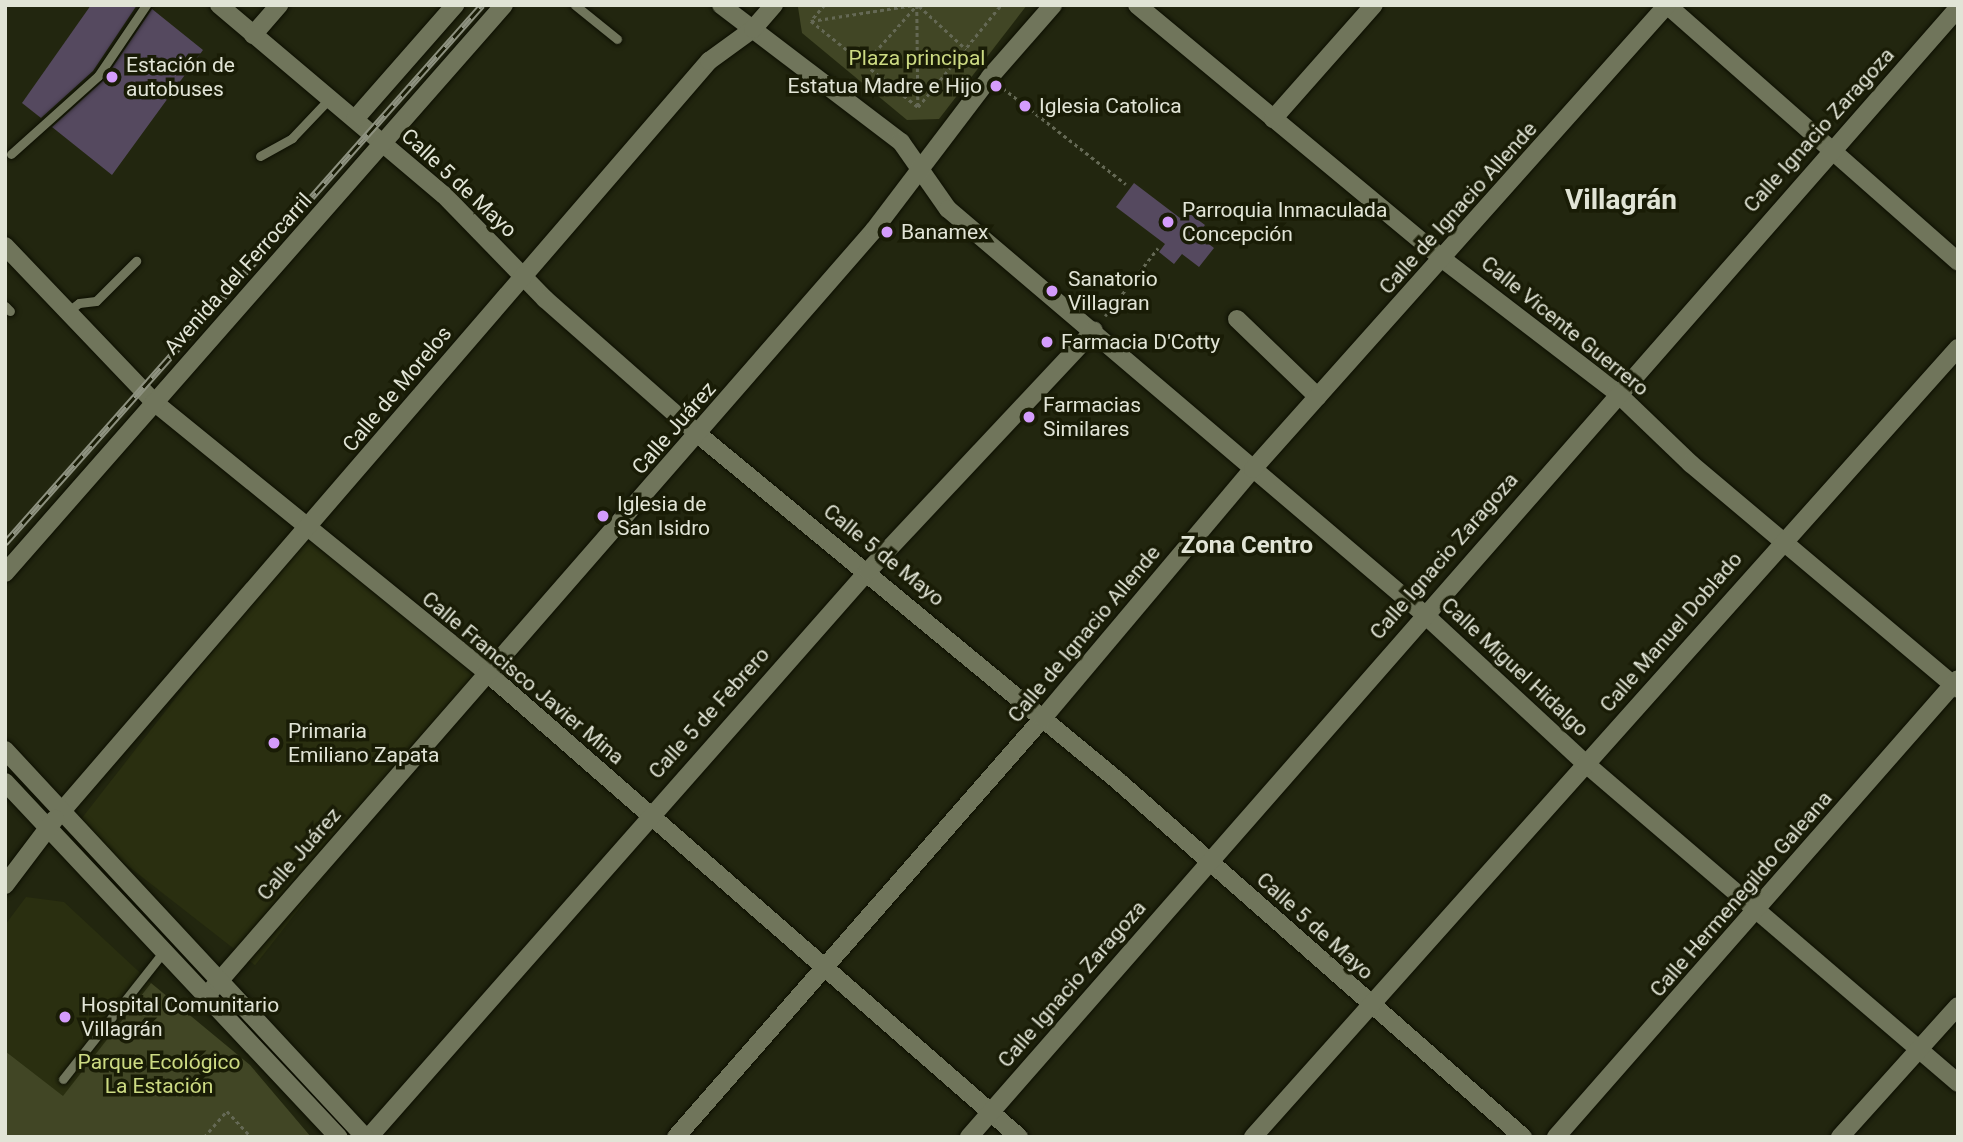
<!DOCTYPE html>
<html>
<head>
<meta charset="utf-8">
<style>
	body { margin:0 }
	#map { position:relative; width:1963px; height:1142px; overflow:hidden; background:#22260f; font-family:Roboto,sans-serif }
	div>[style] { position:absolute }
	.built>* { inset:0; background:#2a2f10; transform-origin:0 0 }
	.green>* { inset:0; background:#414625 }
	.building>* { inset:0; background:#55495f }
	.path>* { height:2.5px; margin-top:-1.25px; transform-origin:0; background:repeating-linear-gradient(90deg,#656955 0 3.5px,transparent 0 7px) }
	.roads { filter:drop-shadow(0 0 2px #0c0e00) drop-shadow(0 0 2px #0c0e00) }
	.lane>* { height:9px; margin:-4.5px; padding:0 4.5px; transform-origin:4.5px; border-radius:4.5px; background:#70755b }
	.street>* { height:18px; margin:-9px; padding:0 9px; transform-origin:9px; border-radius:9px; background:#70755b }
	.secondary>* { height:18px; margin:-9px; padding:0 9px; transform-origin:9px; border-radius:9px; background:#70755b }
	.rail>* { height:7px; margin-top:-3.5px; transform-origin:0; background:repeating-linear-gradient(90deg,#191c06 0 13px,#8e9280 0 26px); box-sizing:border-box; border-block:2px solid #8e9280 }
	.dots>* { width:19px; height:19px; translate:-50% -50%; box-sizing:border-box; border:4px solid #191c06; border-radius:50% }
	span { translate:-50% -50%; white-space:nowrap; text-align:center; line-height:1.15; -webkit-text-stroke:7px #191c06; paint-order:stroke }
	.park-label { font-size:21px; color:#ccda82 }
	.poi-label { font-size:21px; color:#e1e4d6 }
	.left { translate:0 -50%; text-align:left }
	.right { translate:-100% -50%; text-align:right }
	.street-label { font-size:21px; color:#e1e4d6 }
	.quarter-label { font-size:24px; color:#e1e4d6; font-weight:700 }
	.district-label { font-size:28px; color:#e1e4d6; font-weight:700 }
	.frame { position:absolute; inset:0; border:7px solid #e1e4d6; pointer-events:none }
</style>
</head>
<body>
<div id="map">
	<div class="built">
		<div style="left:307px;top:530px;width:227px;height:375px;rotate:38deg"></div>
		<div style="clip-path:polygon(26px 897px,64px 902px,151px 983px,63px 1097px,5px 1051px,5px 925px)"></div>
	</div>
	<div class="green">
		<div style="clip-path:polygon(1027px 5px,939px 119px,907px 120px,802px 33px,798px 7px)"></div>
		<div style="clip-path:polygon(151px 983px,250px 1065px,311px 1137px,5px 1137px,5px 1051px,63px 1096px)"></div>
	</div>
	<div class="building">
		<div style="clip-path:polygon(91px 5px,137px 5px,93px 71px,41px 118px,22px 103px)"></div>
		<div style="clip-path:polygon(152px 9px,203px 50px,112px 175px,52px 127px,104px 80px)"></div>
		<div style="clip-path:polygon(1134px 183px,1180px 218px,1186px 211px,1205px 225px,1197px 235px,1214px 248px,1199px 267px,1182px 254px,1174px 264px,1159px 252px,1165px 244px,1116px 207px)"></div>
	</div>
	<div class="path">
		<div style="left:825px;top:5px;width:21px;rotate:131deg"></div>
		<div style="left:811px;top:21px;width:137px;rotate:38.8deg"></div>
		<div style="left:918px;top:107px;width:132px;rotate:-50.9deg"></div>
		<div style="left:917px;top:5px;width:102px;rotate:89.4deg"></div>
		<div style="left:919px;top:6px;width:64px;rotate:42.5deg"></div>
		<div style="left:811px;top:21px;width:104px;rotate:-8.8deg"></div>
		<div style="left:865px;top:63px;width:78px;rotate:-48.1deg"></div>
		<div style="left:1003px;top:88px;width:156px;rotate:38deg"></div>
		<div style="left:1105px;top:316px;width:86px;rotate:-52.1deg"></div>
		<div style="left:204px;top:1137px;width:35px;rotate:-49deg"></div>
		<div style="left:227px;top:1111px;width:35px;rotate:47deg"></div>
	</div>
	<div class="roads">
		<div class="lane">
			<div style="left:575px;top:5px;width:54px;rotate:39deg"></div>
			<div style="left:11px;top:154px;width:117px;rotate:-41.9deg"></div>
			<div style="left:98px;top:76px;width:86px;rotate:-55.9deg"></div>
			<div style="left:260px;top:156px;width:37px;rotate:-29deg"></div>
			<div style="left:292px;top:138px;width:54px;rotate:-46.5deg"></div>
			<div style="left:5px;top:306px;width:7px;rotate:45deg"></div>
			<div style="left:67px;top:312px;width:15px;rotate:-37deg"></div>
			<div style="left:79px;top:303px;width:17px;rotate:-7deg"></div>
			<div style="left:96px;top:301px;width:57px;rotate:-45deg"></div>
			<div style="left:63px;top:1079px;width:164px;rotate:-51.7deg"></div>
		</div>
		<div class="street">
			<div style="left:219px;top:5px;width:294px;rotate:40.2deg"></div>
			<div style="left:444px;top:195px;width:145px;rotate:45.8deg"></div>
			<div style="left:545px;top:299px;width:205px;rotate:41.4deg"></div>
			<div style="left:699px;top:435px;width:542px;rotate:39.53deg"></div>
			<div style="left:1117px;top:780px;width:541px;rotate:41.33deg"></div>
			<div style="left:721px;top:5px;width:226px;rotate:37.3deg"></div>
			<div style="left:901px;top:142px;width:82px;rotate:55deg"></div>
			<div style="left:948px;top:209px;width:625px;rotate:40.39deg"></div>
			<div style="left:1424px;top:614px;width:221px;rotate:42.8deg"></div>
			<div style="left:1586px;top:764px;width:490px;rotate:40.6deg"></div>
			<div style="left:1137px;top:5px;width:399px;rotate:39.7deg"></div>
			<div style="left:1444px;top:260px;width:217px;rotate:37.5deg"></div>
			<div style="left:1616px;top:392px;width:104px;rotate:43.8deg"></div>
			<div style="left:1691px;top:464px;width:349px;rotate:40.1deg"></div>
			<div style="left:1667px;top:5px;width:388px;rotate:41.4deg"></div>
			<div style="left:253px;top:35px;width:40px;rotate:-49deg"></div>
			<div style="left:355px;top:119px;width:152px;rotate:-48.7deg"></div>
			<div style="left:1273px;top:119px;width:152px;rotate:-48.5deg"></div>
			<div style="left:5px;top:246px;width:216px;rotate:46.3deg"></div>
			<div style="left:154px;top:402px;width:427px;rotate:39.1deg"></div>
			<div style="left:485px;top:671px;width:709px;rotate:41.11deg"></div>
			<div style="left:1237px;top:319px;width:112px;rotate:43.9deg"></div>
			<div style="left:5px;top:573px;width:756px;rotate:-48.7deg"></div>
			<div style="left:62px;top:811px;width:991px;rotate:-49.22deg"></div>
			<div style="left:709px;top:61px;width:54px;rotate:-36deg"></div>
			<div style="left:753px;top:29px;width:32px;rotate:-49deg"></div>
			<div style="left:208px;top:994px;width:1014px;rotate:-48.92deg"></div>
			<div style="left:874px;top:230px;width:192px;rotate:-52.8deg"></div>
			<div style="left:990px;top:77px;width:96px;rotate:-48.8deg"></div>
			<div style="left:369px;top:1137px;width:755px;rotate:-48.6deg"></div>
			<div style="left:868px;top:571px;width:330px;rotate:-46.8deg"></div>
			<div style="left:676px;top:1137px;width:557px;rotate:-48.79deg"></div>
			<div style="left:1043px;top:718px;width:326px;rotate:-49.9deg"></div>
			<div style="left:1253px;top:469px;width:622px;rotate:-48.26deg"></div>
			<div style="left:969px;top:1137px;width:1501px;rotate:-48.78deg"></div>
			<div style="left:1253px;top:1137px;width:1058px;rotate:-48.22deg"></div>
			<div style="left:1556px;top:1137px;width:609px;rotate:-48.73deg"></div>
			<div style="left:1840px;top:1137px;width:176px;rotate:-48deg"></div>
		</div>
		<div class="secondary">
			<div style="left:5px;top:750px;width:529px;rotate:47.07deg"></div>
			<div style="left:5px;top:782px;width:487px;rotate:46.8deg"></div>
			<div style="left:5px;top:885px;width:83px;rotate:-52.9deg"></div>
		</div>
	</div>
	<div class="rail">
		<div style="left:5px;top:543px;width:719px;rotate:-48.44deg"></div>
	</div>
	<div class="dots">
		<div style="left:112px;top:77px;background:#d49cfc"></div>
		<div style="left:996px;top:86px;background:#d49cfc"></div>
		<div style="left:1025px;top:106px;background:#d49cfc"></div>
		<div style="left:1168px;top:222px;background:#d49cfc"></div>
		<div style="left:887px;top:232px;background:#d49cfc"></div>
		<div style="left:1052px;top:291px;background:#d49cfc"></div>
		<div style="left:1047px;top:342px;background:#d49cfc"></div>
		<div style="left:1029px;top:417px;background:#d49cfc"></div>
		<div style="left:603px;top:516px;background:#d49cfc"></div>
		<div style="left:274px;top:743px;background:#d49cfc"></div>
		<div style="left:65px;top:1017px;background:#d49cfc"></div>
	</div>
	<div class="park-label">
		<span style="left:917px;top:58px">Plaza principal</span>
		<span style="left:159px;top:1074px">Parque Ecológico<br>La Estación</span>
	</div>
	<div class="poi-label">
		<span class="left" style="left:126px;top:77px">Estación de<br>autobuses</span>
		<span class="right" style="left:982px;top:86px">Estatua Madre e Hijo</span>
		<span class="left" style="left:1039px;top:106px">Iglesia Catolica</span>
		<span class="left" style="left:1182px;top:222px">Parroquia Inmaculada<br>Concepción</span>
		<span class="left" style="left:901px;top:232px">Banamex</span>
		<span class="left" style="left:1068px;top:291px">Sanatorio<br>Villagran</span>
		<span class="left" style="left:1061px;top:342px">Farmacia D'Cotty</span>
		<span class="left" style="left:1043px;top:417px">Farmacias<br>Similares</span>
		<span class="left" style="left:617px;top:516px">Iglesia de<br>San Isidro</span>
		<span class="left" style="left:288px;top:743px">Primaria<br>Emiliano Zapata</span>
		<span class="left" style="left:81px;top:1017px">Hospital Comunitario<br>Villagrán</span>
	</div>
	<div class="street-label">
		<span style="left:1819px;top:130px;rotate:-48deg">Calle Ignacio Zaragoza</span>
		<span style="left:459px;top:183px;rotate:43deg">Calle 5 de Mayo</span>
		<span style="left:1458px;top:208px;rotate:-48deg">Calle de Ignacio Allende</span>
		<span style="left:238px;top:274px;rotate:-48deg">Avenida del Ferrocarril</span>
		<span style="left:1565px;top:326px;rotate:39deg">Calle Vicente Guerrero</span>
		<span style="left:397px;top:389px;rotate:-50deg">Calle de Morelos</span>
		<span style="left:674px;top:428px;rotate:-49deg">Calle Juárez</span>
		<span style="left:884px;top:555px;rotate:39deg">Calle 5 de Mayo</span>
		<span style="left:1444px;top:556px;rotate:-49deg">Calle Ignacio Zaragoza</span>
		<span style="left:1671px;top:632px;rotate:-49deg">Calle Manuel Doblado</span>
		<span style="left:1084px;top:634px;rotate:-50deg">Calle de Ignacio Allende</span>
		<span style="left:1515px;top:667px;rotate:43deg">Calle Miguel Hidalgo</span>
		<span style="left:523px;top:678px;rotate:40deg">Calle Francisco Javier Mina</span>
		<span style="left:709px;top:713px;rotate:-48deg">Calle 5 de Febrero</span>
		<span style="left:299px;top:854px;rotate:-49deg">Calle Juárez</span>
		<span style="left:1741px;top:894px;rotate:-49deg">Calle Hermenegildo Galeana</span>
		<span style="left:1315px;top:926px;rotate:42deg">Calle 5 de Mayo</span>
		<span style="left:1072px;top:984px;rotate:-49deg">Calle Ignacio Zaragoza</span>
	</div>
	<div class="quarter-label">
		<span style="left:1247px;top:546px">Zona Centro</span>
	</div>
	<div class="district-label">
		<span style="left:1621px;top:200px">Villagrán</span>
	</div>
	<div class="frame"></div>
</div>
</body>
</html>
